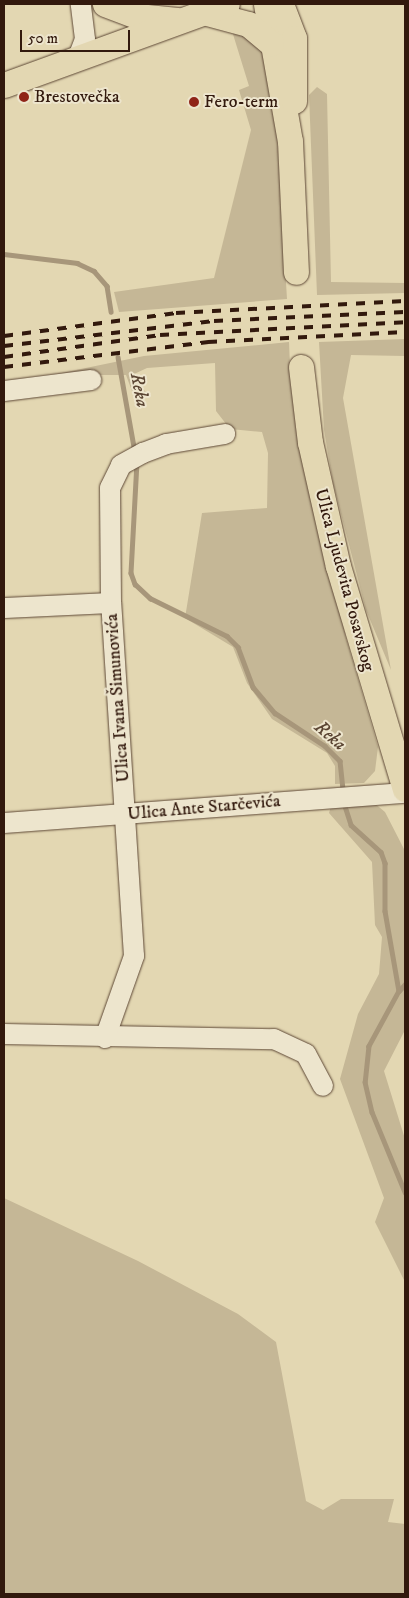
<!DOCTYPE html>
<html>
<head>
<meta charset="utf-8">
<style>
	body { margin:0 }
	#map { position:relative; width:409px; height:1598px; overflow:hidden; background:#e3d7b2; font-family:"IM FELL DW Pica",serif }
	div>[style] { position:absolute }
	.green>* { inset:0; background:#c5b796 }
	.stream>* { height:4.5px; margin:-2.25px; padding:0 2.25px; transform-origin:2.25px; border-radius:2.25px; background:#a7967a }
	.roads { filter:drop-shadow(0 0 1px #5e4836) drop-shadow(0 0 1px #5e4836) }
	.minor>* { height:20px; margin:-10px; padding:0 10px; transform-origin:10px; border-radius:10px; background:#ede5cd }
	.major>* { height:25px; margin:-12.5px; padding:0 12.5px; transform-origin:12.5px; border-radius:12.5px; background:#e3d7b2 }
	.rail>* { height:4px; margin-top:-2px; transform-origin:0; background:repeating-linear-gradient(90deg,#32190d 0 9px,transparent 0 18px) }
	.dots>* { width:14px; height:14px; translate:-50% -50%; box-sizing:border-box; border:2px solid #ede5cd; border-radius:50% }
	span { translate:-50% -50%; white-space:nowrap; text-align:center; line-height:1.15; -webkit-text-stroke:4px #ede5cd; paint-order:stroke }
	.poi-label { font-size:18px; color:#32190d }
	.left { translate:0 -50%; text-align:left }
	.street-label { font-size:18px; color:#32190d }
	.water-label { font-size:19px; color:#5b4533; font-style:italic }
	.frame { position:absolute; inset:0; border:5px solid #32190d; pointer-events:none }
	.scale { position:absolute; left:20px; top:30px; width:110px; height:22px; box-sizing:border-box; border:2px solid #32190d; border-top:0; padding-left:6px; font-size:15px; line-height:18px; white-space:nowrap; color:#32190d; -webkit-text-stroke:4px #ede5cd; paint-order:stroke }
</style>
</head>
<body>
<div id="map">
	<div class="green">
		<div style="clip-path:polygon(232px 31px,263px 44px,274px 86px,287px 299px,119px 312px,114px 292px,214px 278px,251px 130px,239px 90px,249px 86px)"></div>
		<div style="clip-path:polygon(317px 87px,327px 94px,331px 282px,405px 283px,405px 293px,317px 295px,309px 95px)"></div>
		<div style="clip-path:polygon(405px 339px,405px 356px,351px 355px,343px 398px,391px 670px,366px 610px,333px 483px,324px 430px,319px 342px)"></div>
		<div style="clip-path:polygon(289px 342px,290px 367px,346px 638px,378px 747px,375px 771px,364px 783px,335px 784px,335px 766px,327px 753px,272px 719px,247px 683px,233px 647px,185px 618px,202px 513px,267px 508px,268px 453px,262px 432px,230px 429px,216px 411px,215px 363px,147px 368px,132px 375px,148px 395px,132px 391px,126px 375px,98px 375px,98px 372px,47px 376px,144px 356px)"></div>
		<div style="clip-path:polygon(373px 802px,385px 812px,405px 851px,405px 1030px,384px 1071px,405px 1139px,405px 1282px,375px 1222px,384px 1198px,340px 1079px,358px 1014px,379px 974px,382px 937px,375px 925px,372px 862px,329px 813px,331px 806px)"></div>
		<div style="clip-path:polygon(4px 1198px,138px 1261px,238px 1314px,276px 1342px,306px 1501px,323px 1510px,341px 1499px,394px 1499px,388px 1522px,405px 1524px,405px 1594px,4px 1594px)"></div>
	</div>
	<div class="stream">
		<div style="left:4px;top:254px;width:74px;rotate:7deg"></div>
		<div style="left:77px;top:263px;width:19px;rotate:25deg"></div>
		<div style="left:94px;top:271px;width:20px;rotate:49deg"></div>
		<div style="left:107px;top:286px;width:26px;rotate:81deg"></div>
		<div style="left:118px;top:357px;width:97px;rotate:79.9deg"></div>
		<div style="left:137px;top:462px;width:111px;rotate:93.1deg"></div>
		<div style="left:131px;top:573px;width:12px;rotate:70deg"></div>
		<div style="left:135px;top:584px;width:21px;rotate:43deg"></div>
		<div style="left:150px;top:598px;width:86px;rotate:26.3deg"></div>
		<div style="left:227px;top:636px;width:16px;rotate:45deg"></div>
		<div style="left:238px;top:647px;width:43px;rotate:69.4deg"></div>
		<div style="left:253px;top:687px;width:34px;rotate:50deg"></div>
		<div style="left:275px;top:713px;width:60px;rotate:33.4deg"></div>
		<div style="left:325px;top:746px;width:21px;rotate:45deg"></div>
		<div style="left:340px;top:761px;width:31px;rotate:84deg"></div>
		<div style="left:344px;top:803px;width:23px;rotate:72deg"></div>
		<div style="left:351px;top:825px;width:40px;rotate:42deg"></div>
		<div style="left:381px;top:852px;width:12px;rotate:70deg"></div>
		<div style="left:385px;top:863px;width:48px;rotate:90deg"></div>
		<div style="left:385px;top:911px;width:81px;rotate:80.1deg"></div>
		<div style="left:399px;top:991px;width:63px;rotate:118.6deg"></div>
		<div style="left:369px;top:1046px;width:36px;rotate:96deg"></div>
		<div style="left:365px;top:1082px;width:31px;rotate:77deg"></div>
		<div style="left:372px;top:1112px;width:87px;rotate:67.6deg"></div>
		<div style="left:399px;top:991px;width:9px;rotate:-49deg"></div>
	</div>
	<div class="roads">
		<div class="minor">
			<div style="left:77px;top:60px;width:22px;rotate:-69deg"></div>
			<div style="left:85px;top:39px;width:35px;rotate:-97deg"></div>
			<div style="left:4px;top:391px;width:88px;rotate:-7.2deg"></div>
			<div style="left:4px;top:608px;width:107px;rotate:-2.7deg"></div>
			<div style="left:4px;top:823px;width:402px;rotate:-4.3deg"></div>
			<div style="left:4px;top:1034px;width:270px;rotate:1.1deg"></div>
			<div style="left:274px;top:1039px;width:35px;rotate:25deg"></div>
			<div style="left:306px;top:1054px;width:36px;rotate:62deg"></div>
			<div style="left:105px;top:1038px;width:87px;rotate:-70.5deg"></div>
			<div style="left:134px;top:956px;width:354px;rotate:-93.7deg"></div>
			<div style="left:111px;top:603px;width:115px;rotate:-90.5deg"></div>
			<div style="left:110px;top:488px;width:25px;rotate:-64deg"></div>
			<div style="left:121px;top:465px;width:25px;rotate:-29deg"></div>
			<div style="left:143px;top:453px;width:25px;rotate:-21deg"></div>
			<div style="left:166px;top:444px;width:60px;rotate:-9.6deg"></div>
		</div>
		<div class="major">
			<div style="left:105px;top:4px;width:34px;rotate:21deg"></div>
			<div style="left:137px;top:16px;width:40px;rotate:5.7deg"></div>
			<div style="left:266px;top:4px;width:139px;rotate:80.1deg"></div>
			<div style="left:290px;top:141px;width:131px;rotate:87.4deg"></div>
			<div style="left:281px;top:4px;width:36px;rotate:69deg"></div>
			<div style="left:294px;top:38px;width:63px;rotate:90deg"></div>
			<div style="left:203px;top:12px;width:47px;rotate:14.9deg"></div>
			<div style="left:248px;top:24px;width:30px;rotate:40deg"></div>
			<div style="left:4px;top:85px;width:237px;rotate:-20deg"></div>
			<div style="left:301px;top:367px;width:76px;rotate:83.2deg"></div>
			<div style="left:310px;top:442px;width:127px;rotate:77.3deg"></div>
			<div style="left:338px;top:566px;width:233px;rotate:73.3deg"></div>
		</div>
	</div>
	<div class="rail">
		<div style="left:4px;top:336px;width:174px;rotate:-7.6deg"></div>
		<div style="left:176px;top:313px;width:229px;rotate:-3deg"></div>
		<div style="left:4px;top:346px;width:211px;rotate:-6.8deg"></div>
		<div style="left:214px;top:321px;width:191px;rotate:-2.7deg"></div>
		<div style="left:4px;top:357px;width:158px;rotate:-8deg"></div>
		<div style="left:160px;top:335px;width:245px;rotate:-3deg"></div>
		<div style="left:4px;top:367px;width:206px;rotate:-7deg"></div>
		<div style="left:208px;top:342px;width:197px;rotate:-2.9deg"></div>
	</div>
	<div class="dots">
		<div style="left:24px;top:97px;background:#8f2418"></div>
		<div style="left:194px;top:102px;background:#8f2418"></div>
	</div>
	<div class="poi-label">
		<span class="left" style="left:34px;top:97px">Brestovečka</span>
		<span class="left" style="left:204px;top:102px">Fero-term</span>
	</div>
	<div class="street-label">
		<span style="left:344px;top:580px;rotate:75deg">Ulica Ljudevita Posavskog</span>
		<span style="left:118px;top:698px;rotate:-94deg">Ulica Ivana Šimunovića</span>
		<span style="left:204px;top:808px;rotate:-5deg">Ulica Ante Starčevića</span>
	</div>
	<div class="water-label">
		<span style="left:139px;top:390px;rotate:79deg">Reka</span>
		<span style="left:330px;top:736px;rotate:41deg">Reka</span>
	</div>
	<div class="frame"></div>
	<div class="scale">50 m</div>
</div>
</body>
</html>
